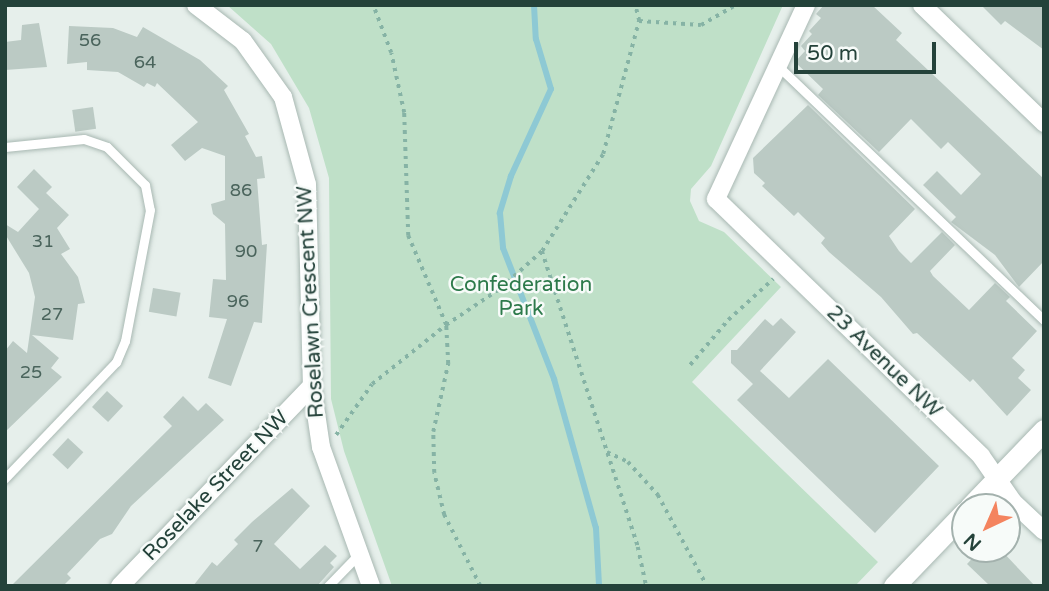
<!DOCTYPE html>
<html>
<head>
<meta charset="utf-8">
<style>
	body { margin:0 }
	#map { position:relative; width:1049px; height:591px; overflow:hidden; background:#e6efeb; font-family:"Varela Round",sans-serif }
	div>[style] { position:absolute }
	.green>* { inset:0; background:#bfe0c8 }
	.stream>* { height:6px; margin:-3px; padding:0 3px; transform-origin:3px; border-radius:3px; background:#8ec9d4 }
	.building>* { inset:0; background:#bbcac4; transform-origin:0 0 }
	.path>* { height:3.5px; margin-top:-1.75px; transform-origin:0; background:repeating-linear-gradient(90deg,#86b3a5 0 3.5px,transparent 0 8.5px) }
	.roads { filter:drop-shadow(0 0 2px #a8b8b2) drop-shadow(0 0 2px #a8b8b2) }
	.service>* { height:9px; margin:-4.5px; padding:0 4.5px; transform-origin:4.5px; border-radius:4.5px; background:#fff }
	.minor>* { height:18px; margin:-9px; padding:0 9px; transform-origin:9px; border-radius:9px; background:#fff }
	.secondary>* { height:21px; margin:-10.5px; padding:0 10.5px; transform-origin:10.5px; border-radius:10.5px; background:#fff }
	span { translate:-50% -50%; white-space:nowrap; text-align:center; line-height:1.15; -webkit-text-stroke:5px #f7fbf9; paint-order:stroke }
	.number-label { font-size:18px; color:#4a645c }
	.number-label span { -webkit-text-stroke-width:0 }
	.park-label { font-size:21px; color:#2d7a4b }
	.street-label { font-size:21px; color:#24423a }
	.frame { position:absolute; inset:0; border:7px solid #24423a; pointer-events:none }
	.north { position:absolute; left:951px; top:493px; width:70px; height:70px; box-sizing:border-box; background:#f7fbf9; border:2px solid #a3b1ad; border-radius:50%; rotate:224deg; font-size:19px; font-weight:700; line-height:28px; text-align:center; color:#24423a }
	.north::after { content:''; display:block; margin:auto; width:24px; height:32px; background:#f4845f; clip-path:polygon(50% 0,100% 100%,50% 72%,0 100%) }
	.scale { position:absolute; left:794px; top:42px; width:142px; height:32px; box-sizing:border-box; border:4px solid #24423a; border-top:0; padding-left:9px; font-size:21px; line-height:24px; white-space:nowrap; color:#24423a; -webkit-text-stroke:5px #f7fbf9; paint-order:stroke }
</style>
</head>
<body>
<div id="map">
	<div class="green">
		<div style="clip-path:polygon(227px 5px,783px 5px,711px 166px,691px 189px,690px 201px,699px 221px,724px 232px,781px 287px,692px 382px,878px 562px,855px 586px,392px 586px,344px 451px,331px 399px,329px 178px,309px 108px,271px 44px)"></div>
	</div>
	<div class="stream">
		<div style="left:534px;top:5px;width:34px;rotate:87deg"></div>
		<div style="left:536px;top:39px;width:52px;rotate:73.3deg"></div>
		<div style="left:551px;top:89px;width:96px;rotate:114.7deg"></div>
		<div style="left:511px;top:176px;width:39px;rotate:107deg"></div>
		<div style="left:500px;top:213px;width:35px;rotate:85deg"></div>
		<div style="left:503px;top:248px;width:141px;rotate:68.7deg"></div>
		<div style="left:554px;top:379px;width:155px;rotate:74.3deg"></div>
		<div style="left:596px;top:528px;width:58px;rotate:87deg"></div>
	</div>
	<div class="building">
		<div style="clip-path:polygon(824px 5px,872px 5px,902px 33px,896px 40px,1044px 179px,1044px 261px,1019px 287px,995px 255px,951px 222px,956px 217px,923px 185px,937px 171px,961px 195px,981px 174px,948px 142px,941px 149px,911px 119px,879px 152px,818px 95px,823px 89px,795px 62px,805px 51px,801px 46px,812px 34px,809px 31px,821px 18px,816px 14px)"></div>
		<div style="clip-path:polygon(981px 5px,1044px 5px,1044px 50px,1005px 21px,1001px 25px)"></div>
		<div style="clip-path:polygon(39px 23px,47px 67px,5px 70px,5px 42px,21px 40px,22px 25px)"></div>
		<div style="clip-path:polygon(69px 26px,113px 28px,137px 37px,143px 27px,200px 60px,228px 86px,224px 90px,249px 134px,245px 136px,256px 157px,262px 156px,265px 178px,257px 179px,262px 245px,267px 244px,262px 323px,254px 322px,231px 386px,208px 378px,227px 319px,209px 317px,213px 279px,226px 280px,225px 224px,213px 214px,211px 204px,225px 200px,225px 156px,202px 148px,185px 161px,171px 145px,198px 122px,157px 83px,155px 87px,147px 83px,144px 87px,118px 72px,87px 70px,87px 62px,67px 64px)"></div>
		<div style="clip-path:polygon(808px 105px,915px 209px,889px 236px,899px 251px,911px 263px,942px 232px,955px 245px,930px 271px,933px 276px,969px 310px,995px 283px,1010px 297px,1006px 301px,1037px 331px,1012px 358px,1025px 370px,1018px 378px,1031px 390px,1007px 416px,973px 379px,970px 382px,917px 333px,913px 334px,881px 297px,829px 252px,821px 243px,825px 238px,802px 216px,798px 212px,794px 216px,762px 186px,765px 183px,754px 173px,753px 158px)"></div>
		<div style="left:93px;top:107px;width:22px;height:21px;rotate:82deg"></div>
		<div style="clip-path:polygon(34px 169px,52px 187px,46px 193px,69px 215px,57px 228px,70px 249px,61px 254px,78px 277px,85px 303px,78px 304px,73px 340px,32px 335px,59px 358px,51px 368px,62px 377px,5px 432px,5px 351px,13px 341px,27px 353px,35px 297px,29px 273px,5px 234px,5px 224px,18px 232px,39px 209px,17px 187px)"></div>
		<div style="left:153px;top:288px;width:28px;height:24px;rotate:10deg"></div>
		<div style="clip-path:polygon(781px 318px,796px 332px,760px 371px,789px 398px,828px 359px,939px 466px,875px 533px,737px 400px,753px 384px,731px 363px,731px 350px,737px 350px,765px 319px,773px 326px)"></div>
		<div style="left:107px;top:391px;width:22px;height:22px;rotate:43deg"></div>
		<div style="clip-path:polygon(183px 396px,198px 411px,206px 403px,224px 420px,131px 506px,112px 534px,100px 539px,67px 574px,71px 578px,63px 586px,11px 586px,172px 426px,163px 417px)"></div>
		<div style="left:68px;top:438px;width:21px;height:23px;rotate:43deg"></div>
		<div style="clip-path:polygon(292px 488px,310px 506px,274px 544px,300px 569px,325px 545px,337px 556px,330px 563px,334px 567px,317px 586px,193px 586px,212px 562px,217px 566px,238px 544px,234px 540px,252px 522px)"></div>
		<div style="clip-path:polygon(981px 549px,1000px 549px,1035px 586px,990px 586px,967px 564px)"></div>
	</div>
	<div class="path">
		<div style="left:639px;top:21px;width:62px;rotate:3.7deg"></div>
		<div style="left:701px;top:25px;width:39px;rotate:-30deg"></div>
		<div style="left:542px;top:251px;width:311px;rotate:72deg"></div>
		<div style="left:638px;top:547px;width:40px;rotate:78deg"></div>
		<div style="left:690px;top:365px;width:59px;rotate:-49.8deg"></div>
		<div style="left:728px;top:320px;width:61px;rotate:-42.3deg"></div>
		<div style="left:336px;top:435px;width:62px;rotate:-54.8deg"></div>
		<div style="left:372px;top:384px;width:95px;rotate:-38.6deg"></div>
		<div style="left:446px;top:325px;width:97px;rotate:-113.1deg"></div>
		<div style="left:408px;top:236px;width:123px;rotate:-91.9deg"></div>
		<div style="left:404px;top:113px;width:61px;rotate:-102.2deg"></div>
		<div style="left:391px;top:53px;width:51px;rotate:-110.6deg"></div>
		<div style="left:607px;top:452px;width:23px;rotate:25deg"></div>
		<div style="left:628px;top:462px;width:45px;rotate:47.7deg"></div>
		<div style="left:658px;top:495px;width:103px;rotate:61.7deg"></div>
		<div style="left:480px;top:586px;width:80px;rotate:-116.9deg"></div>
		<div style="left:444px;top:515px;width:43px;rotate:-103.4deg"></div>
		<div style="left:434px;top:473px;width:41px;rotate:-91.4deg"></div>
		<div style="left:433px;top:432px;width:70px;rotate:-77.6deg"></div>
		<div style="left:448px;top:364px;width:39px;rotate:-93deg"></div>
		<div style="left:446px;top:325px;width:66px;rotate:-33.9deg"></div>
		<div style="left:501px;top:288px;width:55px;rotate:-42.1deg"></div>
		<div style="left:542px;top:251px;width:115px;rotate:-57.8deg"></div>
		<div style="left:603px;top:154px;width:138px;rotate:-74.9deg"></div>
		<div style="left:639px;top:21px;width:16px;rotate:-104deg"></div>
	</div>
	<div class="roads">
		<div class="service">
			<div style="left:778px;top:66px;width:368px;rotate:43.7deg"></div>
			<div style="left:5px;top:147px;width:79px;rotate:-5.8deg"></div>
			<div style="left:84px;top:139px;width:24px;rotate:19deg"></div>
			<div style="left:107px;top:147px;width:54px;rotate:45deg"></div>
			<div style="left:145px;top:185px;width:25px;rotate:79deg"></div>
			<div style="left:150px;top:210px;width:133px;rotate:100.8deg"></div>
			<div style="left:125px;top:341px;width:23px;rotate:113deg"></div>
			<div style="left:116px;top:362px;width:161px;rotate:133.7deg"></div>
			<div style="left:328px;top:586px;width:45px;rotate:-45.9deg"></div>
		</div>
		<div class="minor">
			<div style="left:196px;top:5px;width:59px;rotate:37.5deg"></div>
			<div style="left:243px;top:41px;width:69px;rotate:54.5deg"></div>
			<div style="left:283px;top:97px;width:90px;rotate:74.6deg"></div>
			<div style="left:307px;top:184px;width:202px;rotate:88.6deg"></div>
			<div style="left:312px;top:386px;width:62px;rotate:81.6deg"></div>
			<div style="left:321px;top:447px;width:148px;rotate:70.2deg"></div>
			<div style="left:806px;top:5px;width:214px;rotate:114.9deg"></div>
			<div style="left:716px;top:199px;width:369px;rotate:44.1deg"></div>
			<div style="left:981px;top:456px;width:56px;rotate:55.2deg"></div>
			<div style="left:1013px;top:502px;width:42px;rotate:43.1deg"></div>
			<div style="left:922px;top:5px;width:170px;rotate:44deg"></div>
			<div style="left:120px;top:586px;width:277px;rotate:-46.2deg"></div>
		</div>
		<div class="secondary">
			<div style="left:970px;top:507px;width:107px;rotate:-46.1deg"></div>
			<div style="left:894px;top:586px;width:103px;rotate:-46.2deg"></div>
		</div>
	</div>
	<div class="number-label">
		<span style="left:90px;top:40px">56</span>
		<span style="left:145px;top:62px">64</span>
		<span style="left:241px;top:190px">86</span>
		<span style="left:43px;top:241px">31</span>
		<span style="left:246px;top:251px">90</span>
		<span style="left:238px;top:301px">96</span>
		<span style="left:52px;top:314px">27</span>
		<span style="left:31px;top:372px">25</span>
		<span style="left:258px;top:546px">7</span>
	</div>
	<div class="park-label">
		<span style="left:521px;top:297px">Confederation<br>Park</span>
	</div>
	<div class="street-label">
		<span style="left:311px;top:302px;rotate:-93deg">Roselawn Crescent NW</span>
		<span style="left:884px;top:362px;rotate:44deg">23 Avenue NW</span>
		<span style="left:216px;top:486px;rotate:-46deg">Roselake Street NW</span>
	</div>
	<div class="frame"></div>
	<div class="north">N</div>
	<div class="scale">50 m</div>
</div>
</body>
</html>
